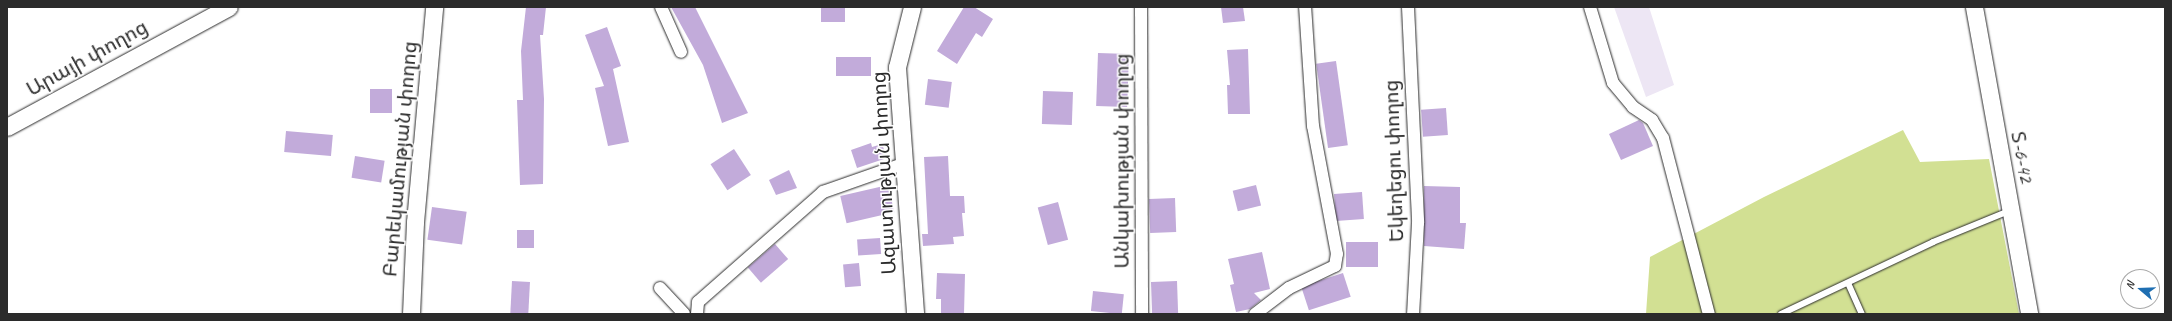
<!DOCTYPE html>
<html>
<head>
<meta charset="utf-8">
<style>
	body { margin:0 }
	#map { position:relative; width:2172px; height:321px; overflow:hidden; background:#fff; font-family:Caveat,"Noto Sans Armenian",sans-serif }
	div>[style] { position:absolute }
	.built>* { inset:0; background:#ede6f4 }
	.green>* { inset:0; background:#d2e093 }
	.building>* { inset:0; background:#c2abda; transform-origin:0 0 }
	.roads { filter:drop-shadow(0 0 1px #2b2b2b) drop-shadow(0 0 1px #2b2b2b) }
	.lane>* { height:6px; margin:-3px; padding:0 3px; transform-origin:3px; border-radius:3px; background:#fff }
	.street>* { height:12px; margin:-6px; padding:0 6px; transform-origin:6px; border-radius:6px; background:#fff }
	.secondary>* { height:17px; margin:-8.5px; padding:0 8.5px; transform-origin:8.5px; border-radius:8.5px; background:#fff }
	span { translate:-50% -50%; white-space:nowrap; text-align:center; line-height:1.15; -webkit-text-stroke:3px #fff; paint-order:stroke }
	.street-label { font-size:20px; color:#2b2b2b }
	.frame { position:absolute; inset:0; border:8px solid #2b2b2b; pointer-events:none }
	.north { position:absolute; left:2120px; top:269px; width:40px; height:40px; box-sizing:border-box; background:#fff; border:1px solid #aaa; border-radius:50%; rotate:289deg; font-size:11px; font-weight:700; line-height:16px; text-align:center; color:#2b2b2b }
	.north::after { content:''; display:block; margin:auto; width:14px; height:18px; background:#1f6fb2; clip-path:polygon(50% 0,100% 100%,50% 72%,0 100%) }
</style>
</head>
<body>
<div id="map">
	<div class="built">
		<div style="clip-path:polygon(1614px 7px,1649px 7px,1674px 85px,1646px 97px)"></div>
	</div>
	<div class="green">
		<div style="clip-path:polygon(1903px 130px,1920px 162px,1989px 159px,2019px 314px,1646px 314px,1650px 257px,1764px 197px)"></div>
	</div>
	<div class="building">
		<div style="clip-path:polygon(526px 7px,546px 7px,543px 35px,540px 35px,544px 99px,543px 184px,520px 185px,517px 100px,523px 100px,521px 51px)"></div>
		<div style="clip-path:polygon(671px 7px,695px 7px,748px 113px,722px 123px,703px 65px)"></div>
		<div style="left:821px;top:7px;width:24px;height:15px"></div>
		<div style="clip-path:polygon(964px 7px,974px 7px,993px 19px,982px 37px,976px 33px,957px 64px,937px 51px)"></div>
		<div style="clip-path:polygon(1221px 7px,1243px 7px,1245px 21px,1223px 23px)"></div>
		<div style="clip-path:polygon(607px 27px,621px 66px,613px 69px,629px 142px,608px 146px,595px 88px,604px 86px,585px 35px)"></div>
		<div style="clip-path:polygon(1248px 49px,1250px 114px,1228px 114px,1227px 85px,1230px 85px,1227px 50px)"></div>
		<div style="left:1098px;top:53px;width:31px;height:53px;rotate:2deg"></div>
		<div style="left:836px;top:57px;width:35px;height:19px"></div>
		<div style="left:1336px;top:61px;width:85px;height:20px;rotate:82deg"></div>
		<div style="left:928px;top:79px;width:24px;height:26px;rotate:7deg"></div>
		<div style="left:370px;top:89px;width:22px;height:24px"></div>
		<div style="left:1043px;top:91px;width:30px;height:33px;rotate:2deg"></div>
		<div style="left:1446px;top:108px;width:27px;height:25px;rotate:86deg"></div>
		<div style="clip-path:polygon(1639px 120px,1643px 123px,1653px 146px,1621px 160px,1609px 134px)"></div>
		<div style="left:286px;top:131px;width:47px;height:21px;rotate:5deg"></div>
		<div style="clip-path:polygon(871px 143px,872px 147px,882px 144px,887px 158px,857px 168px,851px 150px)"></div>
		<div style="left:734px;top:149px;width:31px;height:28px;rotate:57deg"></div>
		<div style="left:355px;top:156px;width:30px;height:22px;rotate:9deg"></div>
		<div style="clip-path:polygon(948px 156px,950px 196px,964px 196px,965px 213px,962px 213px,964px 236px,953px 237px,954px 244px,923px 246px,922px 234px,928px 234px,924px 157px)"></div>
		<div style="clip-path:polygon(789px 170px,797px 188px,776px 195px,769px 180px)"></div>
		<div style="left:888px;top:185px;width:28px;height:49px;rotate:77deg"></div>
		<div style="left:1256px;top:185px;width:21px;height:24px;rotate:76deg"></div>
		<div style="clip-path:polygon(1424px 186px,1460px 187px,1460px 223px,1466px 223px,1464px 249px,1424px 246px)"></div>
		<div style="left:1362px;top:192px;width:27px;height:28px;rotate:86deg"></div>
		<div style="left:1175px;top:198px;width:34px;height:26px;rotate:88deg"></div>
		<div style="left:1058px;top:202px;width:39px;height:21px;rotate:75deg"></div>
		<div style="left:432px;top:207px;width:35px;height:33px;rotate:8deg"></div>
		<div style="left:517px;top:230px;width:17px;height:18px"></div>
		<div style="left:880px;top:238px;width:16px;height:23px;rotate:86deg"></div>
		<div style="left:1346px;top:242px;width:32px;height:25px"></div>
		<div style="left:775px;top:244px;width:20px;height:36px;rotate:49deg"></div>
		<div style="clip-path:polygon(1262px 252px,1270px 289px,1254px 293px,1261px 300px,1250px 309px,1236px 312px,1230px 285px,1234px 284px,1228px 259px)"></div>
		<div style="left:859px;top:263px;width:23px;height:16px;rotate:85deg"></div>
		<div style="clip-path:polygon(937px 273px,965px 274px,964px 314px,941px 314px,941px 299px,936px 299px)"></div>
		<div style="left:1343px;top:273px;width:25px;height:44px;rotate:72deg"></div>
		<div style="left:512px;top:281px;width:18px;height:33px;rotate:3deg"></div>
		<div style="left:1177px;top:281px;width:33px;height:26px;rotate:88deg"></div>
		<div style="left:1093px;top:291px;width:31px;height:20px;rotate:6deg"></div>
	</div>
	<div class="roads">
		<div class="lane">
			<div style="left:1848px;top:283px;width:34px;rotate:66deg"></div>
			<div style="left:1781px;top:314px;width:168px;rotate:-25.3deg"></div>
			<div style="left:1933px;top:242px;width:82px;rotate:-22.2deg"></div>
		</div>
		<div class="street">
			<div style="left:661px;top:7px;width:49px;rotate:66deg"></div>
			<div style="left:1141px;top:7px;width:307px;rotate:89.8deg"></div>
			<div style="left:1408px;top:7px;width:216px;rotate:87.3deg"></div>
			<div style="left:1418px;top:223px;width:91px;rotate:93.1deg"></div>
			<div style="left:1590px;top:7px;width:79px;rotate:73.2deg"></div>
			<div style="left:1613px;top:83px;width:31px;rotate:50deg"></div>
			<div style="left:1633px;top:107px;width:23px;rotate:34deg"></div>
			<div style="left:1652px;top:120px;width:21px;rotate:59deg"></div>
			<div style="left:1663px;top:138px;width:182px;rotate:75.4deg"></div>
			<div style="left:660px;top:288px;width:35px;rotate:47deg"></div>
			<div style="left:697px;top:314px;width:12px;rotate:-85deg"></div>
			<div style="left:698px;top:302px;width:167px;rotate:-41.3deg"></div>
			<div style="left:823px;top:192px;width:85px;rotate:-19.3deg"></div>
			<div style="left:1255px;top:314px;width:43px;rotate:-37.4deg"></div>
			<div style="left:1289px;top:288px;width:51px;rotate:-25.6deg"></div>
			<div style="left:1335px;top:266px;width:12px;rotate:-81deg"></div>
			<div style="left:1337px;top:254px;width:130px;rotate:-100.6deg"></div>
			<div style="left:1313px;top:126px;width:119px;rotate:-93.8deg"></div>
		</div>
		<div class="secondary">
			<div style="left:912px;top:7px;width:62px;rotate:104deg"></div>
			<div style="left:897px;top:67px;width:248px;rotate:85.8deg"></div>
			<div style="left:1974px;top:7px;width:312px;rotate:79.8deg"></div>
			<div style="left:7px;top:127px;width:252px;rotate:-28.4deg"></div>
			<div style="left:411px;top:314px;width:92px;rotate:-87.5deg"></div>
			<div style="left:415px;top:222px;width:216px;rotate:-84.9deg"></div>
		</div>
	</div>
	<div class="street-label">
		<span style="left:87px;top:58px;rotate:-29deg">Արայի փողոց</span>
		<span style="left:2022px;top:157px;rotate:80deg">Տ-6-42</span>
		<span style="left:400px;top:159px;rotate:-85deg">Բարեկամության փողոց</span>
		<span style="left:1122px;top:161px;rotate:-90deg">Անկախության փողոց</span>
		<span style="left:1394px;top:161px;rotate:-92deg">Եկեղեցու փողոց</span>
		<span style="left:884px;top:173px;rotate:-93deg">Ազատության փողոց</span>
	</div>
	<div class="frame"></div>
	<div class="north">N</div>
</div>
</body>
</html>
